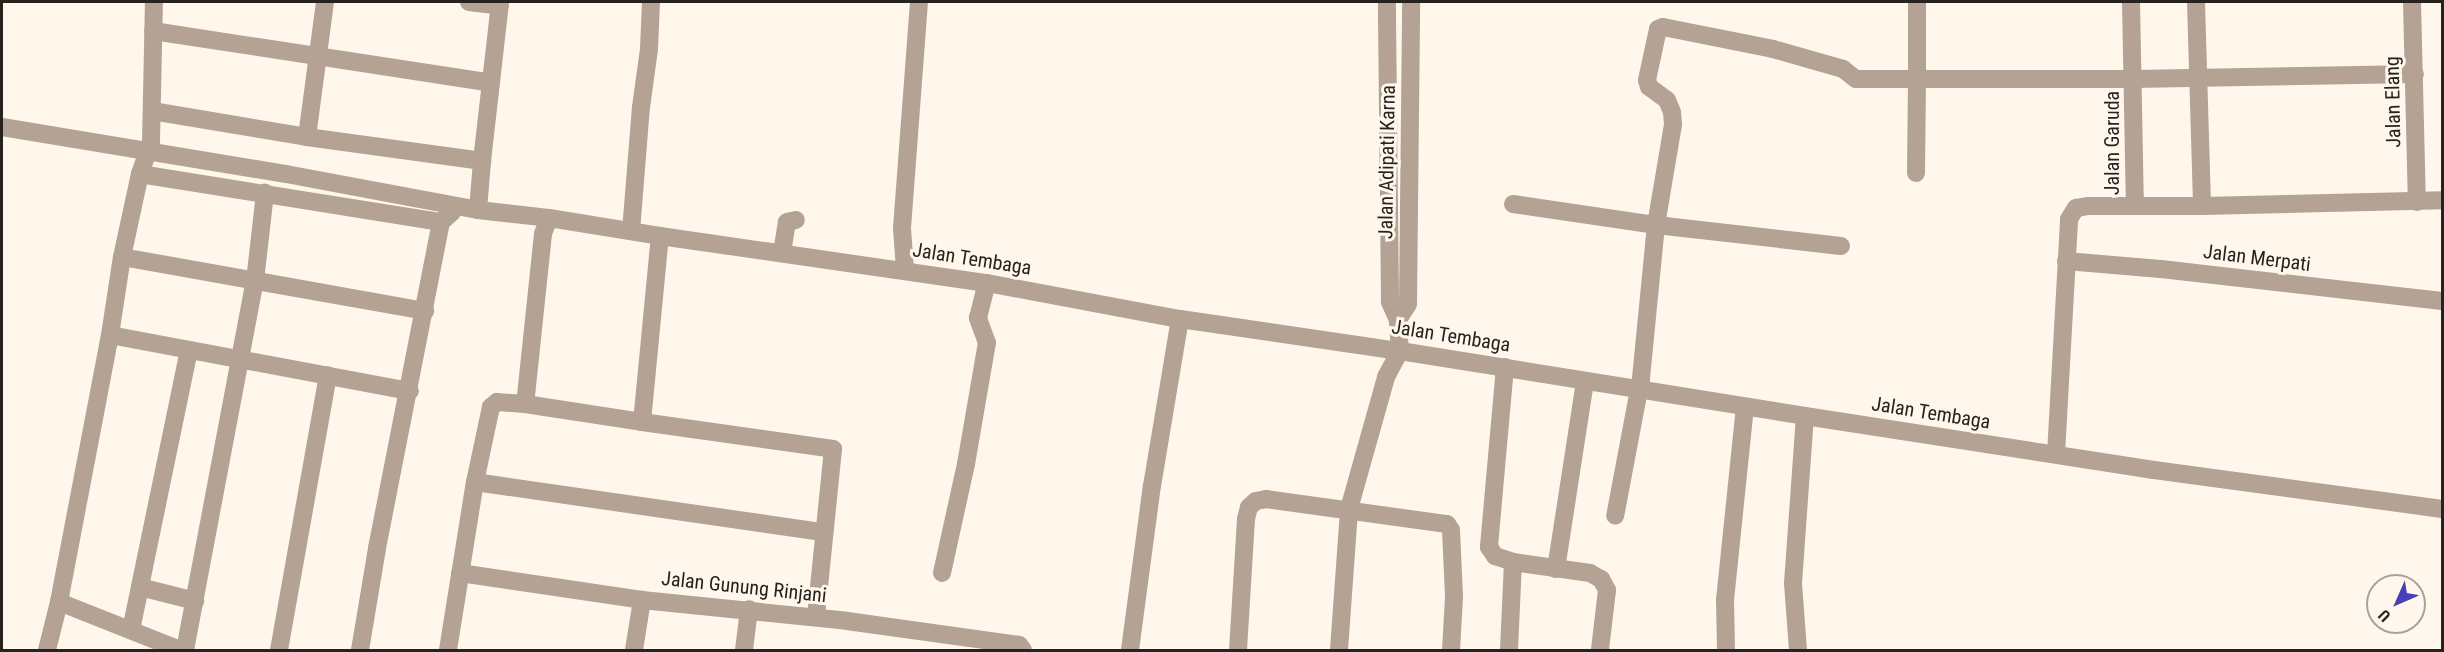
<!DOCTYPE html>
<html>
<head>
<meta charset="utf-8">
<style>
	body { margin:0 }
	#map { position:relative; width:2444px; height:652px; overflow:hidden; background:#fff7eb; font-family:"Roboto Condensed",sans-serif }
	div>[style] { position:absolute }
	.minor>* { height:18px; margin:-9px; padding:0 9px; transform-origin:9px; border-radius:9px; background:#b4a395 }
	span { translate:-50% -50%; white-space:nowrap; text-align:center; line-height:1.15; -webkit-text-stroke:6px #fff7eb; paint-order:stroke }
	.street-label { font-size:20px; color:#26231f }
	.frame { position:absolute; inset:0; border:3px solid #26231f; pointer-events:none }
	.north { position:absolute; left:2366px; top:574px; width:60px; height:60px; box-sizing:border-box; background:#fff7eb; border:2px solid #a8a299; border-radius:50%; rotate:225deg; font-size:16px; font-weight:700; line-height:24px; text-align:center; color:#26231f }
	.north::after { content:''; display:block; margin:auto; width:21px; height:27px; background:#4741b7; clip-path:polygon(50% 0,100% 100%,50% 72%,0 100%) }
</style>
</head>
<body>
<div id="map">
	<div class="minor">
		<div style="left:469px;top:2px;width:31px;rotate:7deg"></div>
		<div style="left:1917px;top:2px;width:77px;rotate:90deg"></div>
		<div style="left:1917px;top:79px;width:217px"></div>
		<div style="left:2134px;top:79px;width:281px;rotate:-1deg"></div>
		<div style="left:2131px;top:2px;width:204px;rotate:88.9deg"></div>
		<div style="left:2196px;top:2px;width:204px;rotate:88.3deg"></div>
		<div style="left:2412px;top:2px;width:200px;rotate:88.6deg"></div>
		<div style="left:153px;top:31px;width:342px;rotate:8.7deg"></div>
		<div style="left:152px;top:111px;width:157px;rotate:9.5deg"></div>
		<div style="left:307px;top:137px;width:177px;rotate:7.8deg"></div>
		<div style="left:482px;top:161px;width:160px;rotate:-83.5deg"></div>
		<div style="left:2px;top:127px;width:288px;rotate:9.4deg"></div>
		<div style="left:286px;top:174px;width:195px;rotate:10.6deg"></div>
		<div style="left:478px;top:210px;width:71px;rotate:6.4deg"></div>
		<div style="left:549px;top:218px;width:112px;rotate:9.2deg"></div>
		<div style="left:660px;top:236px;width:330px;rotate:8.2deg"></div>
		<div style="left:987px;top:283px;width:196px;rotate:10.6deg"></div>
		<div style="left:1180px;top:319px;width:222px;rotate:8.3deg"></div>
		<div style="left:1400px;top:351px;width:410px;rotate:9.1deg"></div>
		<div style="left:1805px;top:416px;width:353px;rotate:8.8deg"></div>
		<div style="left:2154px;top:470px;width:291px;rotate:7.7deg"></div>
		<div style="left:307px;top:137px;width:136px;rotate:-82.4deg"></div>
		<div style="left:140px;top:174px;width:305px;rotate:9.1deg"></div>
		<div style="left:1513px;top:204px;width:145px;rotate:8.4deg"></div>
		<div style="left:1656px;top:225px;width:155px;rotate:95.6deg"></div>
		<div style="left:1641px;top:379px;width:139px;rotate:100.7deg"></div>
		<div style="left:478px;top:210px;width:49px;rotate:-85.3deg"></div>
		<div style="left:549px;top:218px;width:17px;rotate:111deg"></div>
		<div style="left:543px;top:234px;width:171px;rotate:96deg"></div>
		<div style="left:525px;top:404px;width:118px;rotate:8.7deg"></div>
		<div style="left:642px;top:422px;width:187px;rotate:-84.5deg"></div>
		<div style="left:631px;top:231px;width:124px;rotate:-85.4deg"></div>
		<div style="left:641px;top:107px;width:59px;rotate:-82.1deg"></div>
		<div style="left:649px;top:49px;width:47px;rotate:-87.6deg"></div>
		<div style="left:1841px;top:246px;width:186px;rotate:-173.5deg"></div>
		<div style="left:1656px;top:225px;width:102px;rotate:-80.4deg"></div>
		<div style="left:1673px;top:124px;width:12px;rotate:-95deg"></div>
		<div style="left:1672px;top:112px;width:13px;rotate:-113deg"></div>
		<div style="left:1667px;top:100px;width:22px;rotate:-144deg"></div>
		<div style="left:1649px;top:87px;width:7px;rotate:-106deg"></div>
		<div style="left:1647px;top:80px;width:52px;rotate:-77.8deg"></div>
		<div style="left:1658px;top:29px;width:5px;rotate:-22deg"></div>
		<div style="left:1663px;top:27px;width:112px;rotate:11.3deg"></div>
		<div style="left:1773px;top:49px;width:73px;rotate:15.9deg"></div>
		<div style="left:1843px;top:69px;width:16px;rotate:38deg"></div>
		<div style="left:1856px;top:79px;width:61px"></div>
		<div style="left:1917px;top:79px;width:94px;rotate:90.6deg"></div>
		<div style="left:782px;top:253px;width:31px;rotate:-81deg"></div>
		<div style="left:787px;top:222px;width:9px;rotate:-13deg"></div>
		<div style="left:122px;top:257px;width:308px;rotate:10.1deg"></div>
		<div style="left:2066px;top:261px;width:95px;rotate:4.8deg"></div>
		<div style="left:2161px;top:269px;width:283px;rotate:6.5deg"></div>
		<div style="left:905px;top:270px;width:42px;rotate:-94.1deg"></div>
		<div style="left:902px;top:228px;width:227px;rotate:-85.7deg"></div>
		<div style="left:1398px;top:320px;width:19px;rotate:-58deg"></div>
		<div style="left:1408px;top:304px;width:302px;rotate:-89.4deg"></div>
		<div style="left:110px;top:335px;width:305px;rotate:10.6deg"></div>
		<div style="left:1505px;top:367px;width:181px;rotate:95.1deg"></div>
		<div style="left:1489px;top:547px;width:11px;rotate:56deg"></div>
		<div style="left:1495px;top:556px;width:19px;rotate:18deg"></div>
		<div style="left:1513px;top:562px;width:78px;rotate:8.1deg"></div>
		<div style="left:1590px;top:573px;width:13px;rotate:29deg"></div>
		<div style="left:1601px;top:579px;width:13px;rotate:61deg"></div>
		<div style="left:1607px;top:590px;width:60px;rotate:96.7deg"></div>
		<div style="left:642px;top:422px;width:193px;rotate:8deg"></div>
		<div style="left:833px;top:449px;width:168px;rotate:95.8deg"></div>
		<div style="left:2056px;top:454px;width:235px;rotate:-86.8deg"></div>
		<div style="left:2069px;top:219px;width:13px;rotate:-58deg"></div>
		<div style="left:2076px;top:208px;width:13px;rotate:-9deg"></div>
		<div style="left:2089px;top:206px;width:113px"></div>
		<div style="left:2202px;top:206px;width:240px;rotate:-1.4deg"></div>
		<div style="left:475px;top:482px;width:353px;rotate:8.2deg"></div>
		<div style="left:1556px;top:569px;width:190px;rotate:-81.2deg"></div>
		<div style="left:460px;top:573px;width:184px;rotate:8.4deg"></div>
		<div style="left:642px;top:600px;width:206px;rotate:5.8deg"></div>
		<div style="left:847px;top:621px;width:174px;rotate:7.9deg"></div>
		<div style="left:1019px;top:645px;width:6px;rotate:51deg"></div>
		<div style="left:942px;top:573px;width:112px;rotate:-77.6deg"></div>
		<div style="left:966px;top:464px;width:123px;rotate:-80.2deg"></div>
		<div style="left:987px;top:343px;width:27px;rotate:-110deg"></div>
		<div style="left:978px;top:318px;width:36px;rotate:-76deg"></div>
		<div style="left:140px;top:587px;width:57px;rotate:14.3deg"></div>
		<div style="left:59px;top:602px;width:130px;rotate:21.6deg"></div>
		<div style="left:131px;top:630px;width:286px;rotate:-78.3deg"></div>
		<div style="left:47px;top:650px;width:49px;rotate:-76deg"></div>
		<div style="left:59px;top:602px;width:272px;rotate:-79.2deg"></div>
		<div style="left:110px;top:335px;width:79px;rotate:-81.3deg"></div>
		<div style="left:122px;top:257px;width:85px;rotate:-77.8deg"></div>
		<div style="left:140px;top:174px;width:34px;rotate:-71deg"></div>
		<div style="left:151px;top:142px;width:140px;rotate:-88.8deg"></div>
		<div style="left:185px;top:650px;width:376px;rotate:-79.3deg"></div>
		<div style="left:255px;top:281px;width:89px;rotate:-83.5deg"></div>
		<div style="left:279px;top:650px;width:279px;rotate:-79.9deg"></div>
		<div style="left:360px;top:650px;width:103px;rotate:-80.5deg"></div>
		<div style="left:377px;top:548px;width:332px;rotate:-78.9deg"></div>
		<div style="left:441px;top:222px;width:15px;rotate:-42deg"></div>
		<div style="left:452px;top:212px;width:6px;rotate:-81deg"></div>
		<div style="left:448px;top:650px;width:170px;rotate:-80.9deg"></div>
		<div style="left:475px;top:482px;width:77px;rotate:-78deg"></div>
		<div style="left:491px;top:407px;width:8px;rotate:-40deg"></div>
		<div style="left:497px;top:402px;width:28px;rotate:4deg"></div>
		<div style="left:634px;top:650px;width:51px;rotate:-80.9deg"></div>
		<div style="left:744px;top:650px;width:41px;rotate:-83deg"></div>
		<div style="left:1130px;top:650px;width:165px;rotate:-82.4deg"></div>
		<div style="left:1152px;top:486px;width:169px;rotate:-80.5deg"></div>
		<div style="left:1238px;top:650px;width:131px;rotate:-86.5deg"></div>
		<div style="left:1246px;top:519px;width:12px;rotate:-76deg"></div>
		<div style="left:1249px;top:507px;width:9px;rotate:-41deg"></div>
		<div style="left:1256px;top:501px;width:10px;rotate:-11deg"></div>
		<div style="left:1266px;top:499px;width:183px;rotate:7.9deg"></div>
		<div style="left:1447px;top:524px;width:7px;rotate:56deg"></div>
		<div style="left:1451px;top:530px;width:67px;rotate:87.4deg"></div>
		<div style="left:1454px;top:597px;width:53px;rotate:93.2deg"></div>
		<div style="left:1339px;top:650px;width:141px;rotate:-85.9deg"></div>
		<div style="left:1349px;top:509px;width:137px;rotate:-74.3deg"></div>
		<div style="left:1386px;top:377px;width:30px;rotate:-62deg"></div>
		<div style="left:1400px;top:351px;width:31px;rotate:-94deg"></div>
		<div style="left:1398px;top:320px;width:20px;rotate:-114deg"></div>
		<div style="left:1390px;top:302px;width:300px;rotate:-90.6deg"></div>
		<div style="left:1509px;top:650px;width:88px;rotate:-87.4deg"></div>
		<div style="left:1726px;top:650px;width:50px;rotate:-91.1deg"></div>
		<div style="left:1725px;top:600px;width:194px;rotate:-84.1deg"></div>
		<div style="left:1798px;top:650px;width:67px;rotate:-94.3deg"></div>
		<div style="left:1793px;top:583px;width:167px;rotate:-85.9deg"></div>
	</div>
	<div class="street-label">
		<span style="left:2393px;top:102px;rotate:-91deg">Jalan Elang</span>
		<span style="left:2112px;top:143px;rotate:-90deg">Jalan Garuda</span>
		<span style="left:1387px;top:162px;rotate:-89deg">Jalan Adipati Karna</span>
		<span style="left:2257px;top:258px;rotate:7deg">Jalan Merpati</span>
		<span style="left:972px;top:259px;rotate:9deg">Jalan Tembaga</span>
		<span style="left:1451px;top:336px;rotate:9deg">Jalan Tembaga</span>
		<span style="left:1931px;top:413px;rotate:9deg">Jalan Tembaga</span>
		<span style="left:744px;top:587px;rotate:6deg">Jalan Gunung Rinjani</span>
	</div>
	<div class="frame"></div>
	<div class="north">U</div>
</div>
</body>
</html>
